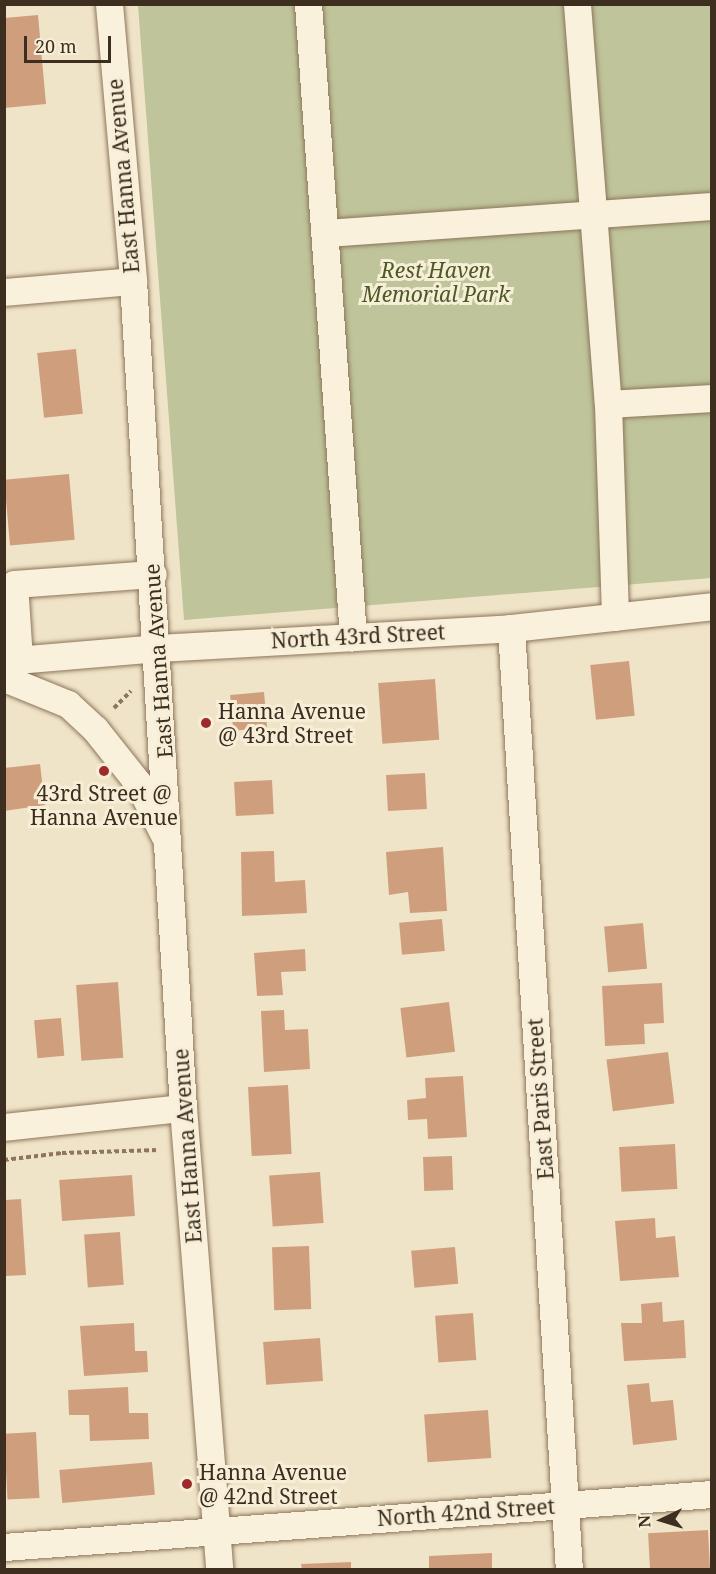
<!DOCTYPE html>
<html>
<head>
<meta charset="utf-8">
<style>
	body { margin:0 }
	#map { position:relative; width:716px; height:1574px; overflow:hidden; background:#f0e4c8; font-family:"Noto Serif",serif }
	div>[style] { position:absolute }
	.cemetery>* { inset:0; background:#bfc49a }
	.building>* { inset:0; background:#cf9f7d; transform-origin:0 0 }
	.path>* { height:4px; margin-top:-2px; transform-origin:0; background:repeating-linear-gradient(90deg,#8d765c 0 4.5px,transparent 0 7.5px) }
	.roads { filter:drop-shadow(0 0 2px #8d765c) drop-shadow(0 0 2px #8d765c) }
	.minor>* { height:27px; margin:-13.5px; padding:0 13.5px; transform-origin:13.5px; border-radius:13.5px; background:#faf1dc }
	.dots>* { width:16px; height:16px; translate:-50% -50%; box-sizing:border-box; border:3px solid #f7eed8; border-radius:50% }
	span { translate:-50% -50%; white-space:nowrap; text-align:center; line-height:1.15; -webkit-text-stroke:6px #f7eed8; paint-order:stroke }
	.street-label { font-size:21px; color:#3d2e20 }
	.park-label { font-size:21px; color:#4d5a26; font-style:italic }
	.poi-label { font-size:21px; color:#3d2e20 }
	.left { translate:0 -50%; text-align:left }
	.frame { position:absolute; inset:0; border:6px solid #3d2e20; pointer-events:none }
	.north { position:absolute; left:632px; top:1490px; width:60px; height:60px; -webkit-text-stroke:4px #f7eed8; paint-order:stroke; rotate:266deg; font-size:16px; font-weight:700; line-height:24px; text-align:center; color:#3d2e20 }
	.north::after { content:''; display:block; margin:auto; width:21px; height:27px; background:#3d2e20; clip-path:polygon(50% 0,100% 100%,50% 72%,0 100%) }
	.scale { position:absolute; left:24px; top:36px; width:87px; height:27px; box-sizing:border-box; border:3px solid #3d2e20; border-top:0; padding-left:8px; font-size:18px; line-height:21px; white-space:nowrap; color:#3d2e20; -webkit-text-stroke:4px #f7eed8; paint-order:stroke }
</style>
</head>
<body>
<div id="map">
	<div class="cemetery">
		<div style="clip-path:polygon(138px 5px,711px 5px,711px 578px,184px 620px)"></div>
	</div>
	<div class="building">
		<div style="clip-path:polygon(38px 15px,46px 104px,4px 108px,4px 18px)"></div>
		<div style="left:76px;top:349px;width:65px;height:39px;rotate:84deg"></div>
		<div style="left:69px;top:474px;width:66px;height:65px;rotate:85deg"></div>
		<div style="left:629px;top:661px;width:55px;height:39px;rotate:84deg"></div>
		<div style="left:435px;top:679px;width:61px;height:57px;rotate:86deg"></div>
		<div style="left:264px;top:692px;width:36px;height:34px;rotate:85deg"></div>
		<div style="clip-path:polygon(40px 764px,45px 805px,4px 811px,4px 768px)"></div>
		<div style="left:425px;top:773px;width:36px;height:39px;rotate:87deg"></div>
		<div style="left:272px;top:780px;width:34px;height:38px;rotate:87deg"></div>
		<div style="clip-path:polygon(443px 847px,447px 911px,410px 913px,408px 892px,389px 895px,386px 852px)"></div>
		<div style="clip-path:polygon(274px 851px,275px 882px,305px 880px,307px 913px,242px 916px,241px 852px)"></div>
		<div style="left:442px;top:919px;width:32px;height:43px;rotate:85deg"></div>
		<div style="left:643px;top:923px;width:46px;height:39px;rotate:85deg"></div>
		<div style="clip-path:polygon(305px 949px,306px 971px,281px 972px,283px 995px,257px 996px,254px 953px)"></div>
		<div style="left:118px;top:982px;width:76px;height:42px;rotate:86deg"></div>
		<div style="clip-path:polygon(662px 983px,664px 1023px,644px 1024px,645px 1044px,605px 1046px,602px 986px)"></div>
		<div style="left:449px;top:1002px;width:50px;height:49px;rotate:83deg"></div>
		<div style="clip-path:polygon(284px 1010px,285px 1030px,308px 1029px,310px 1069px,264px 1072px,261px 1011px)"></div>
		<div style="left:61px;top:1018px;width:38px;height:27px;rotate:85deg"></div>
		<div style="left:668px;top:1052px;width:52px;height:62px;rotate:83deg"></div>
		<div style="clip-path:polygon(463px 1076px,467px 1137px,428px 1139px,427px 1119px,408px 1120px,407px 1100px,426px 1098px,425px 1078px)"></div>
		<div style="left:288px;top:1085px;width:69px;height:40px;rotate:87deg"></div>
		<div style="left:675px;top:1144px;width:45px;height:56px;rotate:87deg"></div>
		<div style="left:452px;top:1156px;width:34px;height:29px;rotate:88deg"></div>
		<div style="left:320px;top:1172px;width:51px;height:51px;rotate:86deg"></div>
		<div style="left:132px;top:1175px;width:41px;height:73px;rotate:86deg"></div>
		<div style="clip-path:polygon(21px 1199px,26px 1275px,5px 1276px,5px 1200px)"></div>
		<div style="clip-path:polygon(655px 1218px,656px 1238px,675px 1236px,679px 1277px,620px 1281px,615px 1221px)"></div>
		<div style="left:120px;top:1232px;width:53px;height:36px;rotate:86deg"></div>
		<div style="left:309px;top:1246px;width:63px;height:37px;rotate:88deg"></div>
		<div style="left:455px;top:1247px;width:37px;height:44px;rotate:85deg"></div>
		<div style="clip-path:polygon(662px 1302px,663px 1322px,684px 1320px,686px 1358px,624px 1361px,621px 1323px,642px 1323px,641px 1304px)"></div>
		<div style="left:473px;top:1313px;width:47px;height:38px;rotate:86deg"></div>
		<div style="clip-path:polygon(134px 1323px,135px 1351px,147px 1351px,148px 1372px,84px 1376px,80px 1326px)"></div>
		<div style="left:320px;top:1338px;width:43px;height:57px;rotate:86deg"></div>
		<div style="clip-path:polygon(649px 1383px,651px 1402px,673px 1400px,677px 1440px,633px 1445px,627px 1385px)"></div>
		<div style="clip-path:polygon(128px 1387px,129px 1413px,148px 1413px,149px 1439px,90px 1441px,89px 1415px,69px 1415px,68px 1390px)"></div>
		<div style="left:488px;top:1410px;width:48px;height:64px;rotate:86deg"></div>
		<div style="left:36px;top:1432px;width:66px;height:32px;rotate:87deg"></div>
		<div style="left:152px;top:1462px;width:33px;height:93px;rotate:85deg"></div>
		<div style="left:708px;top:1530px;width:40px;height:60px;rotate:87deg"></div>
		<div style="clip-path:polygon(492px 1553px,492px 1570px,429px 1570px,429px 1556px)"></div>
		<div style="clip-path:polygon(351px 1562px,351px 1570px,302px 1570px,301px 1564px)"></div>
	</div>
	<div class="path">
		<div style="left:114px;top:708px;width:24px;rotate:-45deg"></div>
		<div style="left:4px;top:1160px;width:58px;rotate:-6.9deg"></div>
		<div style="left:62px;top:1153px;width:97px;rotate:-1.8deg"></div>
	</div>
	<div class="roads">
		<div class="minor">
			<div style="left:109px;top:4px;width:278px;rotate:85deg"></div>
			<div style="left:133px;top:281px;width:829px;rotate:86.54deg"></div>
			<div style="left:183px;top:1108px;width:463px;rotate:85.5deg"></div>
			<div style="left:308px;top:4px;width:635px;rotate:85.93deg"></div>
			<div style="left:577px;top:4px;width:401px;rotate:85.6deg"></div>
			<div style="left:608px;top:404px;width:213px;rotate:88.1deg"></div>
			<div style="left:325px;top:233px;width:388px;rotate:-4deg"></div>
			<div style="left:4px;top:292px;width:129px;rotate:-4.9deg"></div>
			<div style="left:608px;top:404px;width:104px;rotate:-3.3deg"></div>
			<div style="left:511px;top:628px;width:944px;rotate:86.48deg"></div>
			<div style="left:19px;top:659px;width:75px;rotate:-93.8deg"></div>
			<div style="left:14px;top:584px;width:139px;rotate:-4.1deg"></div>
			<div style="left:4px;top:661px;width:155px;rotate:-4.8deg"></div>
			<div style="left:158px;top:648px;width:354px;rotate:-3.2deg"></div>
			<div style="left:511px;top:628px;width:202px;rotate:-6.2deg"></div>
			<div style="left:4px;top:678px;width:69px;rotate:22.1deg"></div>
			<div style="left:68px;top:704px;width:37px;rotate:43deg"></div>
			<div style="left:95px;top:729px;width:69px;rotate:51.5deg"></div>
			<div style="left:138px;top:783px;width:58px;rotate:63.4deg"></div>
			<div style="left:4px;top:1127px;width:180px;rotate:-6.1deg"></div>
			<div style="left:4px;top:1547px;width:710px;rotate:-4.28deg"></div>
		</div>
	</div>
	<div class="dots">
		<div style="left:206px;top:723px;background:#9e2a2b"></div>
		<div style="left:104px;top:771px;background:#9e2a2b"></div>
		<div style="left:187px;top:1484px;background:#9e2a2b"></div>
	</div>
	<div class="street-label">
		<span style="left:123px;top:176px;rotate:-95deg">East Hanna Avenue</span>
		<span style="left:358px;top:636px;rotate:-3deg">North 43rd Street</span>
		<span style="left:158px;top:661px;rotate:-94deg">East Hanna Avenue</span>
		<span style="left:540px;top:1099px;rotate:-94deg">East Paris Street</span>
		<span style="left:187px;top:1146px;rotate:-94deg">East Hanna Avenue</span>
		<span style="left:466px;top:1512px;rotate:-4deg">North 42nd Street</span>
	</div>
	<div class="park-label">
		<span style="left:436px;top:282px">Rest Haven<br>Memorial Park</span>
	</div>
	<div class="poi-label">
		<span class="left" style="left:218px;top:723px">Hanna Avenue<br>@ 43rd Street</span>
		<span style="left:104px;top:805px">43rd Street @<br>Hanna Avenue</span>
		<span class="left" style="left:199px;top:1484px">Hanna Avenue<br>@ 42nd Street</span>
	</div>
	<div class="frame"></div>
	<div class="north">N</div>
	<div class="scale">20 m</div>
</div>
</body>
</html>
